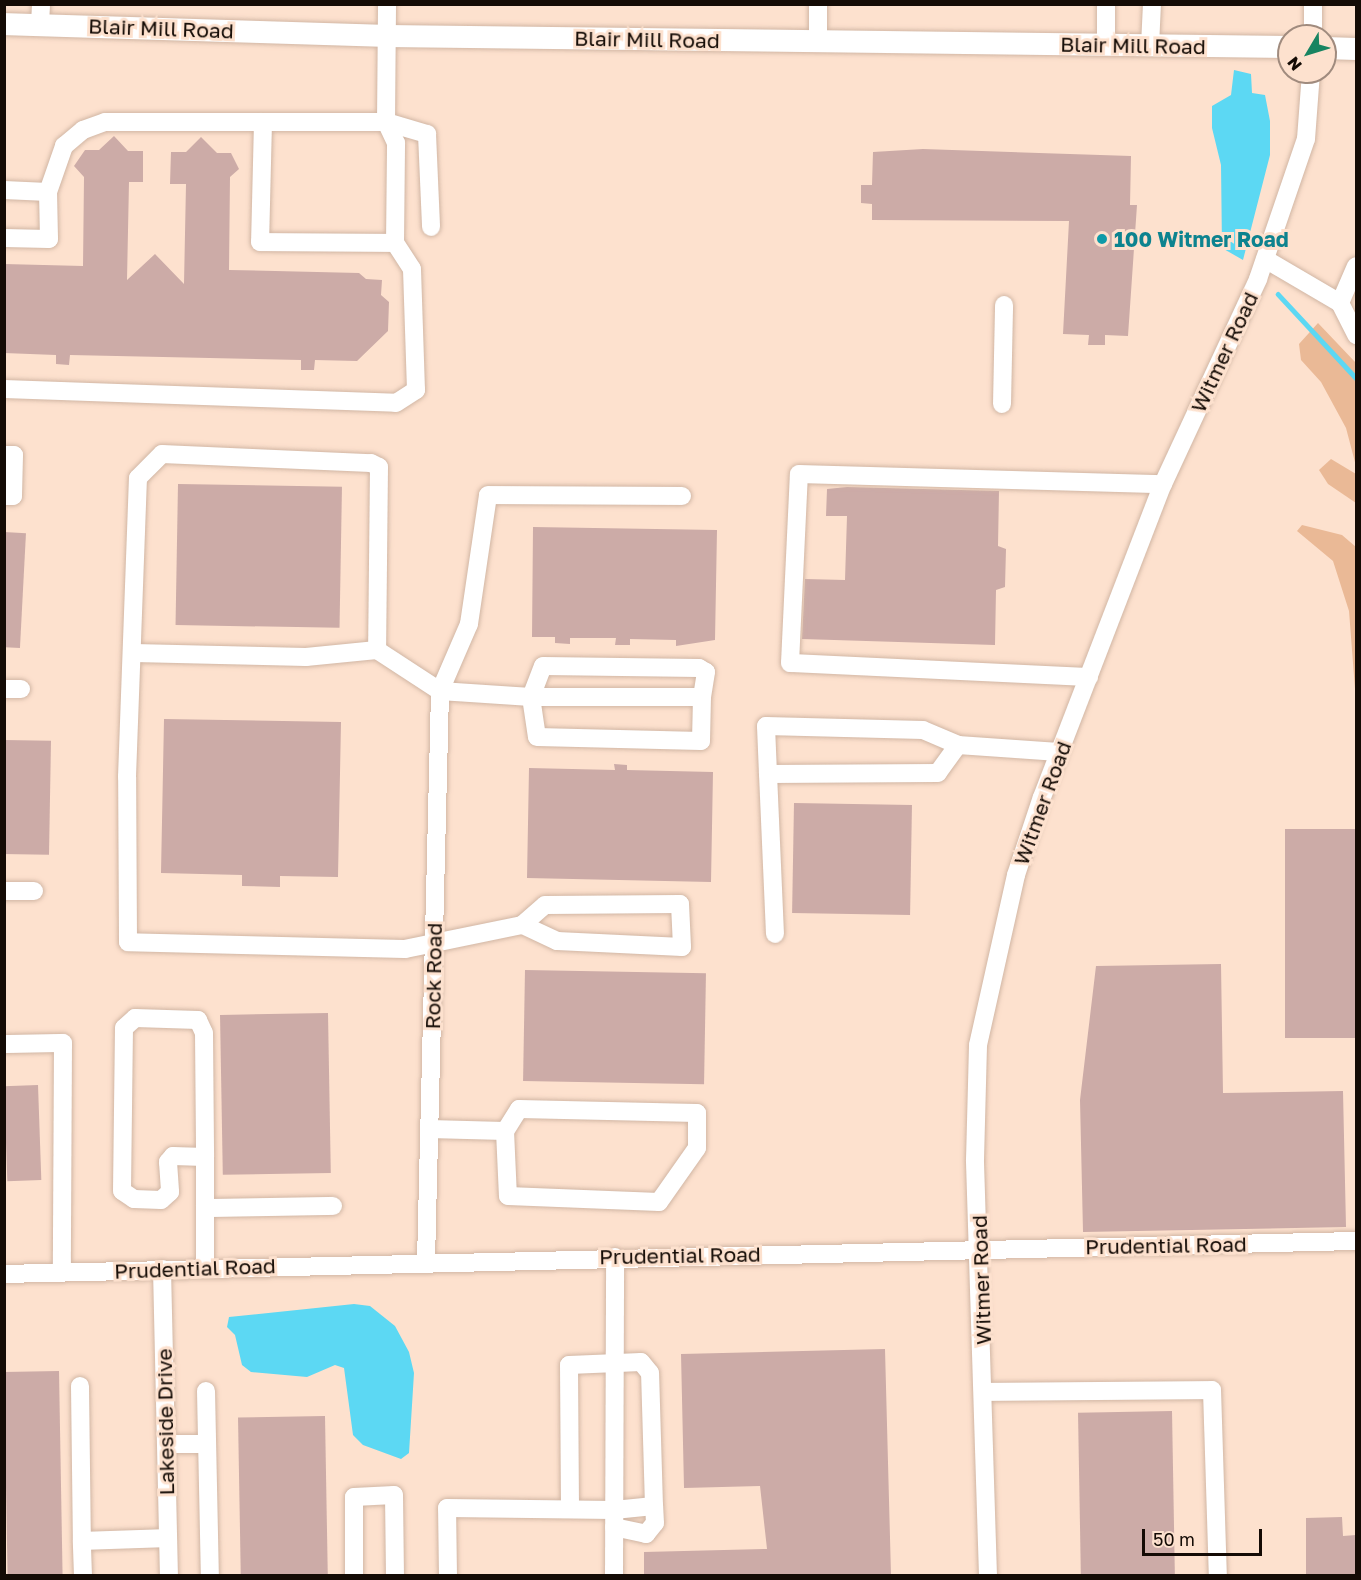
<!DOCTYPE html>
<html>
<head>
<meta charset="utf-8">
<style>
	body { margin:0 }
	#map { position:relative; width:1361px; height:1580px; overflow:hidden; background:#fde1ce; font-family:"Golos Text",sans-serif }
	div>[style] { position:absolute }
	.green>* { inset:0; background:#eab996 }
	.water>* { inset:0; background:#5cd8f3 }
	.stream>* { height:4.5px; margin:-2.25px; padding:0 2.25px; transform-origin:2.25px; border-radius:2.25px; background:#5cd8f3 }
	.building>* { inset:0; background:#ccaba7; transform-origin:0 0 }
	.roads { filter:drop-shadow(0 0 2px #d1b6a4) drop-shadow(0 0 2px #d1b6a4) }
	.minor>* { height:18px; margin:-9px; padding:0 9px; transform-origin:9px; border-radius:9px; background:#fff }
	.major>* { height:22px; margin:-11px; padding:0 11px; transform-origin:11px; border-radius:11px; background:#fff }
	.dots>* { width:16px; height:16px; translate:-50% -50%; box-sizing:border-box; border:3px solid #fde1ce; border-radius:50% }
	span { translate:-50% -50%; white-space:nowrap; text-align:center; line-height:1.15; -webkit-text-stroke:6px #fde1ce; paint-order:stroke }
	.street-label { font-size:21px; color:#140b05 }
	.culture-label { font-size:21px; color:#0d838f; font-weight:700 }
	.left { translate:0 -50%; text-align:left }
	.frame { position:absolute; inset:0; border:6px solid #140b05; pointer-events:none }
	.north { position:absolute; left:1277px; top:24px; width:60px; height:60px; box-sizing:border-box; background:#fde1ce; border:2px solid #a08b7e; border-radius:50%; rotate:232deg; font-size:16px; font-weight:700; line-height:24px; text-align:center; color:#140b05 }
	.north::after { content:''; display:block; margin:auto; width:21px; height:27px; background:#188461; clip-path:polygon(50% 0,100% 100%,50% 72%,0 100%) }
	.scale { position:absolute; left:1142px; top:1529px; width:120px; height:27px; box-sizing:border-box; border:3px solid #140b05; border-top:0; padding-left:8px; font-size:18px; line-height:21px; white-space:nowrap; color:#140b05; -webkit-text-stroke:4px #fde1ce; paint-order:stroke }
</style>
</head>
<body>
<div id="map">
	<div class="green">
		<div style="clip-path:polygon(1318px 323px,1356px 363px,1356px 466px,1346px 428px,1321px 382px,1301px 360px,1299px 344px)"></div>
		<div style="clip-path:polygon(1331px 459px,1356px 474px,1356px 503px,1328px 484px,1319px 470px)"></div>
		<div style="clip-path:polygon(1302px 525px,1342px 535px,1356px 547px,1356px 702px,1349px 611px,1333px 561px,1297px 531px)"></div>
	</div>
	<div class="water">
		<div style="clip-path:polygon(1234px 70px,1251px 74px,1252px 93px,1265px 95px,1270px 121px,1270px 155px,1243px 260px,1222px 248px,1221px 165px,1212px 128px,1212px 106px,1231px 95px)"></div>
		<div style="clip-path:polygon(354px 1304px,370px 1306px,395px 1326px,409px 1352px,414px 1373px,409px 1453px,401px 1459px,363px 1445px,353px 1435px,344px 1368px,335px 1365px,307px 1377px,251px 1372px,242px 1365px,235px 1335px,227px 1327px,229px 1317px)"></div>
	</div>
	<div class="stream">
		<div style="left:1278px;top:294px;width:115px;rotate:47.1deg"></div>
	</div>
	<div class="building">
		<div style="clip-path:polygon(114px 136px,128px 151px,143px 151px,143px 182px,129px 182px,127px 280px,155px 254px,184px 284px,186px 184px,170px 184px,171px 152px,186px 152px,201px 137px,217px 153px,231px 153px,239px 169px,230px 177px,229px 270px,359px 273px,366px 279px,382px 280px,381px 295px,389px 302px,388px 331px,357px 361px,315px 360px,314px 370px,301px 370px,301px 360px,70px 355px,69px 365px,56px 364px,56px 355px,4px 353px,4px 264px,83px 266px,84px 177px,74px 166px,85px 150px,99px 150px)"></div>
		<div style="clip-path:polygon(923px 149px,1131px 156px,1130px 205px,1137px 205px,1128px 336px,1105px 335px,1105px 345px,1088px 345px,1089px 335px,1063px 334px,1069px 221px,872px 220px,872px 204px,861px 203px,861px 185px,872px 185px,873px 152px)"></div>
		<div style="left:178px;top:484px;width:164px;height:141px;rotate:1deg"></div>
		<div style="clip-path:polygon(847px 487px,999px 491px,998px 546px,1006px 549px,1005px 587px,996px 590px,995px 645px,802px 639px,805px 579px,845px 580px,847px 516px,826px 516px,827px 489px)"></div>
		<div style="clip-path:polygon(533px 527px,717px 530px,715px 640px,676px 646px,676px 640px,630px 639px,630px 645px,615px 645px,616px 638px,570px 638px,570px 644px,555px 643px,555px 637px,532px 637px)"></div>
		<div style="left:4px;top:532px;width:22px;height:115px;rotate:3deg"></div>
		<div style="clip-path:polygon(164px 719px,341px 722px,338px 877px,280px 876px,280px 887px,242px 886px,242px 875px,161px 873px)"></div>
		<div style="left:4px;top:740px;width:47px;height:114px;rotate:1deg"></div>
		<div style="clip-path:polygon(614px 764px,627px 765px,627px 770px,713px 772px,711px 882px,527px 878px,529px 768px,615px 770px)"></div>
		<div style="left:794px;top:803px;width:118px;height:110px;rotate:1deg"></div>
		<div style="left:1356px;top:829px;width:209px;height:71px;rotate:90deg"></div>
		<div style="clip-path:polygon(1221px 964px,1223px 1093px,1343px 1091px,1346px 1227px,1083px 1232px,1080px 1100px,1096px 966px)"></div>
		<div style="left:525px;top:970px;width:181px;height:111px;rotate:1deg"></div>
		<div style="left:328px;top:1013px;width:160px;height:108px;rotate:89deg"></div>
		<div style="left:38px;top:1085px;width:95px;height:34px;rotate:88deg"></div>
		<div style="clip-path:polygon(885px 1349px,891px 1575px,644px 1575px,644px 1552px,767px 1549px,760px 1486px,684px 1488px,681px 1354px)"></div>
		<div style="left:59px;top:1371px;width:204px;height:55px;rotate:89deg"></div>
		<div style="left:1172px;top:1411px;width:164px;height:94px;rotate:89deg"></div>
		<div style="left:325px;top:1416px;width:159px;height:87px;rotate:89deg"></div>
		<div style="clip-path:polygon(1342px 1517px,1343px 1536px,1356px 1535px,1356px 1575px,1306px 1575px,1306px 1518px)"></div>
	</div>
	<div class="roads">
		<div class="minor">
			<div style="left:40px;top:24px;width:20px;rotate:-87deg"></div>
			<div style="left:1313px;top:36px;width:32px;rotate:-90deg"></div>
			<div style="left:818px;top:42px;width:38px;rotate:-90deg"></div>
			<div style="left:1106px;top:44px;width:40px;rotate:-90deg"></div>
			<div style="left:1150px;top:46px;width:42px;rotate:-87.3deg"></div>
			<div style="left:263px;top:122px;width:120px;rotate:91.4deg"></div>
			<div style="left:260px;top:242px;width:135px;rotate:0.4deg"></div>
			<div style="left:4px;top:190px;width:44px;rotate:2.6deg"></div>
			<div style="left:48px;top:192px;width:49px;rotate:-70.8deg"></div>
			<div style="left:64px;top:146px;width:25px;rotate:-40deg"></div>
			<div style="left:83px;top:130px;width:23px;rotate:-20deg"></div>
			<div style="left:105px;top:122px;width:281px"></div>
			<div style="left:386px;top:122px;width:43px;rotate:16.3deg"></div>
			<div style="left:427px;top:134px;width:93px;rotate:87.5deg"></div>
			<div style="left:4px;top:238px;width:45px;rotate:1.3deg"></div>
			<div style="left:49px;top:239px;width:47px;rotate:-91.2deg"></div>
			<div style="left:1265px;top:259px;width:87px;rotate:30.4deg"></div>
			<div style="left:1340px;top:303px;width:36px;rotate:63deg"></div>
			<div style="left:1340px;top:303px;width:40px;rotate:-66.6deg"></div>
			<div style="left:4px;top:389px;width:392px;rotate:2deg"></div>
			<div style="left:396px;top:403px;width:24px;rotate:-33deg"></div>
			<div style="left:416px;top:390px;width:121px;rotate:-91.9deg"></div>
			<div style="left:412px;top:269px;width:31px;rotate:-123deg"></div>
			<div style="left:395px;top:243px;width:100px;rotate:-89.4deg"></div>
			<div style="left:396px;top:143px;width:23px;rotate:-115deg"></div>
			<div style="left:386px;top:122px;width:118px;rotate:-89.5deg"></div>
			<div style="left:1002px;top:404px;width:99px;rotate:-88.8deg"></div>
			<div style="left:4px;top:455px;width:10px"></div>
			<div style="left:14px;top:455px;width:41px;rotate:91.4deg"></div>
			<div style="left:13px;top:496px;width:9px;rotate:180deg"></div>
			<div style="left:134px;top:653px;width:172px;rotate:1.3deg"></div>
			<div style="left:306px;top:657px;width:71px;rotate:-5.6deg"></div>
			<div style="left:1089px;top:677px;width:299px;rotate:-177.3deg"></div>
			<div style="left:790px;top:663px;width:189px;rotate:-87.3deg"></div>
			<div style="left:799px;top:474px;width:364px;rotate:1.6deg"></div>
			<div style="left:4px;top:689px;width:17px"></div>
			<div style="left:958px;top:745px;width:34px;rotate:126deg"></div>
			<div style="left:938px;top:773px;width:170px;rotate:179.7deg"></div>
			<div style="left:768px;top:774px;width:48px;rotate:-92.4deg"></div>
			<div style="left:766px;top:726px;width:157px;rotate:1.5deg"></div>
			<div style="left:923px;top:730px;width:38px;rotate:23deg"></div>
			<div style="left:958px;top:745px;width:101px;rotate:4deg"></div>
			<div style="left:768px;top:774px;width:160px;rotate:87.5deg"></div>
			<div style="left:4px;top:891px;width:30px"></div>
			<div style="left:522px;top:925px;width:30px;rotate:-41deg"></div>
			<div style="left:545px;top:905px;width:135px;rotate:-0.4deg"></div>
			<div style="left:680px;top:904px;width:43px;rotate:87.3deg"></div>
			<div style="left:682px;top:947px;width:125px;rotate:-177.3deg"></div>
			<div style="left:557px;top:941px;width:38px;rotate:-155deg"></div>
			<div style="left:522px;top:925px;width:119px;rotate:168.4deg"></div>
			<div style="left:405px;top:949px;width:277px;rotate:-178.6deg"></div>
			<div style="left:128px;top:942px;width:165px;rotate:-90.3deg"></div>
			<div style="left:127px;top:777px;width:299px;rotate:-87.9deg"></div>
			<div style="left:138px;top:478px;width:34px;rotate:-45deg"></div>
			<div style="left:162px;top:454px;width:209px;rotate:2.5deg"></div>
			<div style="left:371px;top:463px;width:9px;rotate:27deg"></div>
			<div style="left:379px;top:467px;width:183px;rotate:90.6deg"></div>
			<div style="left:377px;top:650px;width:75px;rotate:33.1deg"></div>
			<div style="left:440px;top:691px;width:91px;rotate:3.8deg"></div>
			<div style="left:531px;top:697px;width:40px;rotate:81.5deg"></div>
			<div style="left:537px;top:737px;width:164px;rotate:1.4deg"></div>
			<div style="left:701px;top:741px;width:44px;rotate:-88.7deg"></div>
			<div style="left:702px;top:697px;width:171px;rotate:180deg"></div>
			<div style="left:531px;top:697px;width:33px;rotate:-69deg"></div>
			<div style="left:543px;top:666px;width:156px;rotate:0.7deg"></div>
			<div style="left:699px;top:668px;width:8px;rotate:30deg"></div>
			<div style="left:706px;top:672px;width:25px;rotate:99deg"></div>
			<div style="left:4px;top:1044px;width:59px;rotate:-1deg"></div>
			<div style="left:63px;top:1043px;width:229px;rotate:90.3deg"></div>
			<div style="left:429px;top:1129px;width:76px;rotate:1.5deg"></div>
			<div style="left:505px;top:1131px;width:65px;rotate:87.4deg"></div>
			<div style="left:508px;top:1196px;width:151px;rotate:2.3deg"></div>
			<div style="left:659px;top:1202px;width:66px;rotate:-54.9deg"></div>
			<div style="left:697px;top:1148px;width:35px;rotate:-90deg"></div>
			<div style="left:697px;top:1113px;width:178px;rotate:-178.7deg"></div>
			<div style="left:519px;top:1109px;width:26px;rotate:122deg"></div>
			<div style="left:205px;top:1157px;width:32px;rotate:-178deg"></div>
			<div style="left:173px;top:1156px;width:8px;rotate:130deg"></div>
			<div style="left:168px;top:1162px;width:30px;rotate:86deg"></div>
			<div style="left:170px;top:1192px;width:12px;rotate:138deg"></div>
			<div style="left:161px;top:1200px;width:27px;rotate:-178deg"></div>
			<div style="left:134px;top:1199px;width:14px;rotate:-146deg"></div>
			<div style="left:122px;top:1191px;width:163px;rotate:-89.3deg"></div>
			<div style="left:124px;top:1028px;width:15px;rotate:-42deg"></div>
			<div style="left:135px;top:1018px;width:63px;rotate:1.8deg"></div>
			<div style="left:198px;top:1020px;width:14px;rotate:65deg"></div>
			<div style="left:204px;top:1033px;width:124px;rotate:89.5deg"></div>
			<div style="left:205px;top:1157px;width:111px;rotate:90deg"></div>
			<div style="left:205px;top:1208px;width:128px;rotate:-0.9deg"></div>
			<div style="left:426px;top:1261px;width:570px;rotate:-88.59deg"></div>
			<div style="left:440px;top:691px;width:73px;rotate:-66.6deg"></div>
			<div style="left:469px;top:624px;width:130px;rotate:-81.6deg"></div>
			<div style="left:488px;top:495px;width:194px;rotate:0.3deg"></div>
			<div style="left:162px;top:1269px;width:307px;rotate:88.7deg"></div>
			<div style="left:4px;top:1274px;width:1352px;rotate:-1.4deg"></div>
			<div style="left:80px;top:1386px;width:155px;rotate:89.3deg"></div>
			<div style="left:206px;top:1391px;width:185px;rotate:88.8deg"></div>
			<div style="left:984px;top:1392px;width:228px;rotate:-0.5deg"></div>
			<div style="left:1212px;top:1390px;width:186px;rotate:88.2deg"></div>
			<div style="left:166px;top:1444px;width:41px"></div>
			<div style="left:614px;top:1527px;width:33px;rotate:12deg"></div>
			<div style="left:646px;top:1534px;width:14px;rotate:-51deg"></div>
			<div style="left:655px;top:1523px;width:17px;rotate:-93deg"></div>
			<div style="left:83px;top:1576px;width:35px;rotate:-92deg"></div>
			<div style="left:82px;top:1541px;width:86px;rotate:-2deg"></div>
			<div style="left:354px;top:1576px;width:79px;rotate:-90deg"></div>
			<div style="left:354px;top:1497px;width:40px;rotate:-2.9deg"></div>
			<div style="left:394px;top:1495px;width:81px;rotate:89.3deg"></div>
			<div style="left:448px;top:1576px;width:68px;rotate:-90.8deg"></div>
			<div style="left:447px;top:1508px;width:167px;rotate:0.7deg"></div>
			<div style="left:614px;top:1510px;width:40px;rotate:-5.7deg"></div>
			<div style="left:654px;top:1506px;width:133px;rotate:-91.7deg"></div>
			<div style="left:650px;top:1373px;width:14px;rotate:-129deg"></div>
			<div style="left:641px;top:1362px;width:72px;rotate:177.6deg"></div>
			<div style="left:569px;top:1365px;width:144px;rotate:89.6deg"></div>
			<div style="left:614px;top:1576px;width:319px;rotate:-89.8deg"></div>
			<div style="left:988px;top:1576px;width:416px;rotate:-91.8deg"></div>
			<div style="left:975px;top:1160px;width:115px;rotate:-88.5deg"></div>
			<div style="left:978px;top:1045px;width:174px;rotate:-77.4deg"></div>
			<div style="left:1016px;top:875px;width:82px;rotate:-71.6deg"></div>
			<div style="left:1042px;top:797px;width:336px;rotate:-68.9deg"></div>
			<div style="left:1163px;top:484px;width:226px;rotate:-65.1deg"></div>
			<div style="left:1258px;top:279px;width:148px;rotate:-71.1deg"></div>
			<div style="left:1306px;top:139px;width:67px;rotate:-85.7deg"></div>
		</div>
		<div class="major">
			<div style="left:4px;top:24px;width:382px;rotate:1.8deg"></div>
			<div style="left:386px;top:36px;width:903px;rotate:0.7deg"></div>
			<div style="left:1325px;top:48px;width:31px;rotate:2deg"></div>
		</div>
	</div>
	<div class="dots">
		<div style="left:1102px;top:239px;background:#0f9aa8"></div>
	</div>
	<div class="street-label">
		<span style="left:161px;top:28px;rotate:2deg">Blair Mill Road</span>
		<span style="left:647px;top:39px;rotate:1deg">Blair Mill Road</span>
		<span style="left:1133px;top:45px;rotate:1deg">Blair Mill Road</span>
		<span style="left:1224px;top:352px;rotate:-65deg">Witmer Road</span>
		<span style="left:1042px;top:803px;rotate:-70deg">Witmer Road</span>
		<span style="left:433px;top:976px;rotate:-89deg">Rock Road</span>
		<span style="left:1166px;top:1245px;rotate:-1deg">Prudential Road</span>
		<span style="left:680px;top:1255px;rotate:-1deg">Prudential Road</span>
		<span style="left:195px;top:1268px;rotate:-2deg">Prudential Road</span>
		<span style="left:981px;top:1280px;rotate:-92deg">Witmer Road</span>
		<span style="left:165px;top:1422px;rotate:-91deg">Lakeside Drive</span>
	</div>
	<div class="culture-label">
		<span class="left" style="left:1114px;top:239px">100 Witmer Road</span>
	</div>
	<div class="frame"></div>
	<div class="north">N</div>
	<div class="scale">50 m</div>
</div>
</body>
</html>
